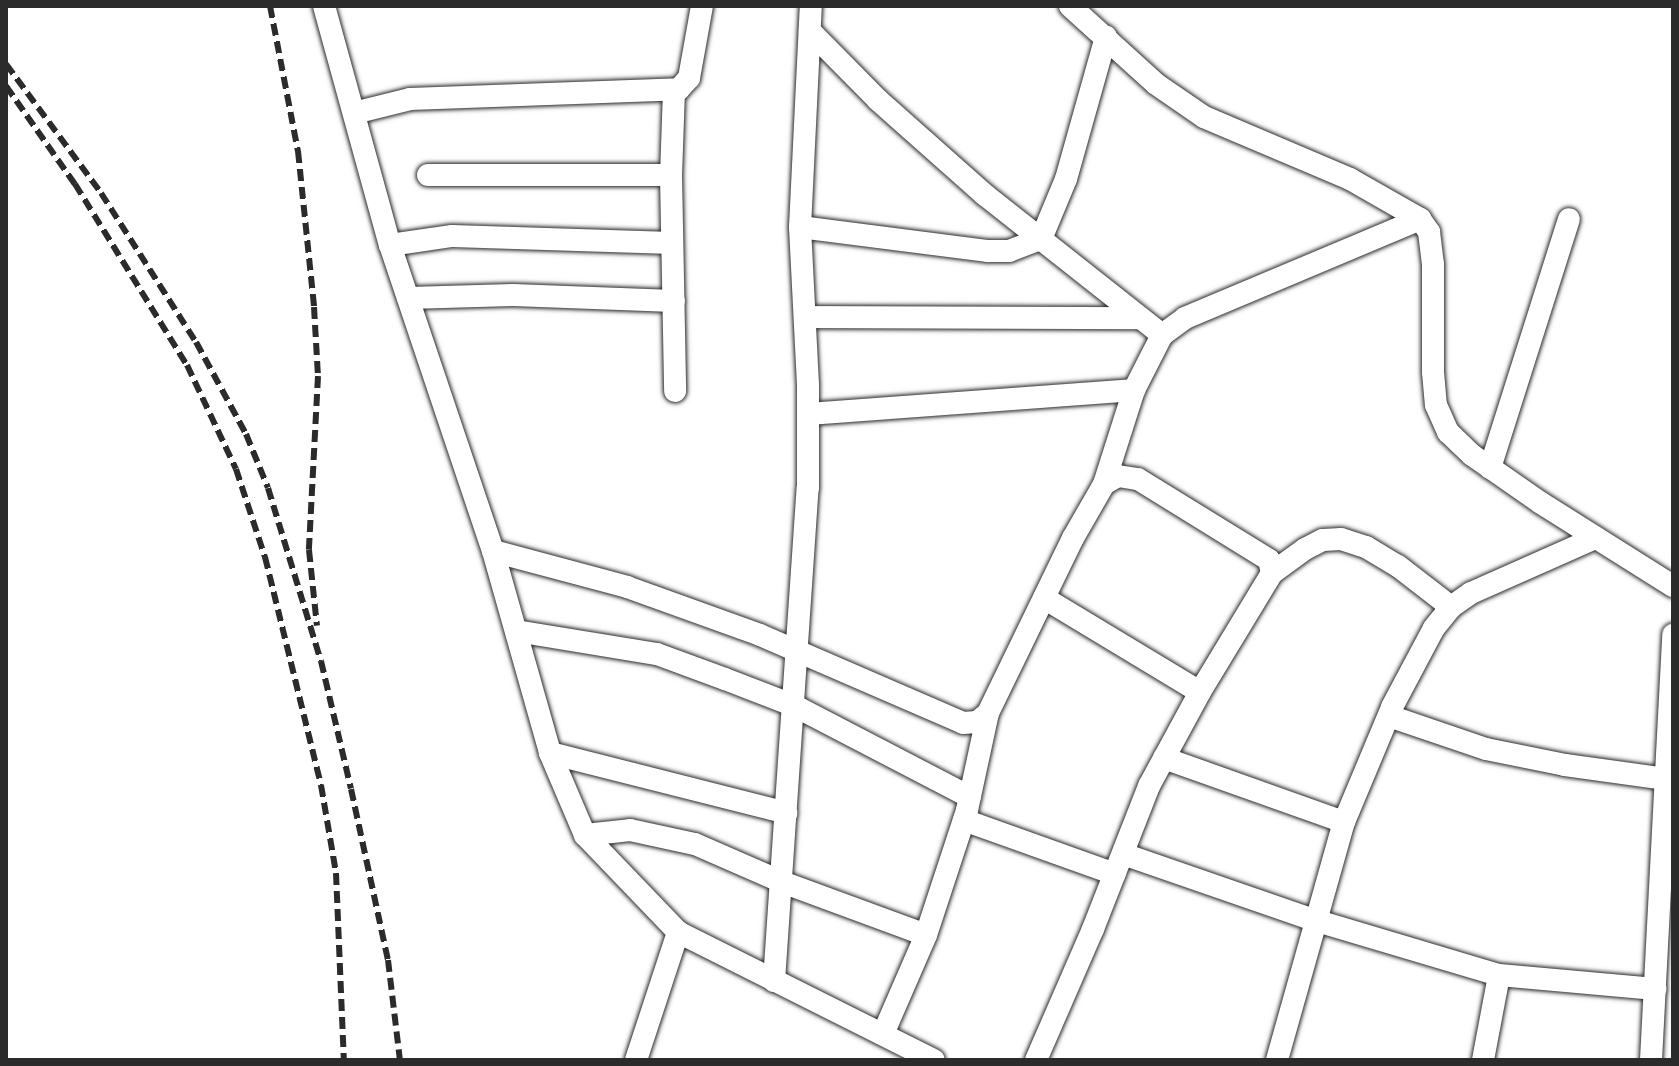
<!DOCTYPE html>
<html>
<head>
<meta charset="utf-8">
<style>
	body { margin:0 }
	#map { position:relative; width:1679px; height:1066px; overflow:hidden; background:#fff; font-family:Dekko,sans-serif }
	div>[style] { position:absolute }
	.roads { filter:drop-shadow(0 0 2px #2b2b2b) drop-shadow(0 0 2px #2b2b2b) }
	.street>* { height:22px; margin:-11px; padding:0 11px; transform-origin:11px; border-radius:11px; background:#fff }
	.rail>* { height:6px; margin-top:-3px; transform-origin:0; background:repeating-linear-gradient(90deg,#2b2b2b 0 12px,transparent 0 18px) }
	span { translate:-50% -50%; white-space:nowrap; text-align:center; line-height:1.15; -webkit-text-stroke:7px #fff; paint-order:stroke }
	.frame { position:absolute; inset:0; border:8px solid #2b2b2b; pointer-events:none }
</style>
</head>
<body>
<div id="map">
	<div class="roads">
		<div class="street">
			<div style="left:324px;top:6px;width:248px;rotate:74.6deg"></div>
			<div style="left:390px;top:245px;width:323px;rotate:71.4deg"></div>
			<div style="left:493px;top:551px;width:210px;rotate:74.2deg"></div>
			<div style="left:550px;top:753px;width:89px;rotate:66.9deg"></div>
			<div style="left:585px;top:835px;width:134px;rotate:46.2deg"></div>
			<div style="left:678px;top:932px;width:286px;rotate:26.6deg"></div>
			<div style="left:1070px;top:6px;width:116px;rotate:42.2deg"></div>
			<div style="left:1156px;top:84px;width:58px;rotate:34.5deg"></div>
			<div style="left:1204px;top:117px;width:159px;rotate:23deg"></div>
			<div style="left:1350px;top:179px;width:81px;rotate:29.7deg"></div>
			<div style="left:1420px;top:219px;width:16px;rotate:55deg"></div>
			<div style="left:1429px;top:232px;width:32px;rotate:83deg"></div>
			<div style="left:1433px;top:264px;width:108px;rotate:90deg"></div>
			<div style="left:1433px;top:372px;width:33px;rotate:85deg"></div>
			<div style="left:1436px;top:405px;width:30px;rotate:66deg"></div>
			<div style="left:1448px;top:432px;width:33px;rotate:44deg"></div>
			<div style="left:1472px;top:455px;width:84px;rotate:34.8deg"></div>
			<div style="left:1541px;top:503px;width:156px;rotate:32.2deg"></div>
			<div style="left:810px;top:31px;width:97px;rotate:45.4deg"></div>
			<div style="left:878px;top:100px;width:143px;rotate:41.6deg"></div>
			<div style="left:985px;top:195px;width:226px;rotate:38.3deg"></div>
			<div style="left:674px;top:90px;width:85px;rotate:92deg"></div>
			<div style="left:671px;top:175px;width:216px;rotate:88.9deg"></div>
			<div style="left:354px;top:113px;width:58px;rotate:-14deg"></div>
			<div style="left:410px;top:99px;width:269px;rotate:-2.1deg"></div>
			<div style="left:679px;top:89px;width:15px;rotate:-48deg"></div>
			<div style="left:689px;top:78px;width:73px;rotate:-79.8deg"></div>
			<div style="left:428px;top:175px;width:243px"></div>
			<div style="left:800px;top:227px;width:190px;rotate:7.3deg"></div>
			<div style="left:988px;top:251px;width:21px"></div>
			<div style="left:1009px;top:251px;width:34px;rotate:-21deg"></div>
			<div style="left:1041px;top:239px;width:65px;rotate:-67.4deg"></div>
			<div style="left:1066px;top:179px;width:148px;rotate:-74.3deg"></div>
			<div style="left:390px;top:245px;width:63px;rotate:-8.3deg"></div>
			<div style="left:452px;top:236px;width:220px;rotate:1.8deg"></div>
			<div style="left:408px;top:298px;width:105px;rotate:-1.6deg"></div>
			<div style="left:513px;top:295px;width:161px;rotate:2.1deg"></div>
			<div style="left:805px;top:317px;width:335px;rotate:0.2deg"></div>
			<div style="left:809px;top:414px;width:326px;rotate:-4.2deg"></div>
			<div style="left:1490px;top:468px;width:261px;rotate:-72.4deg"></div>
			<div style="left:1104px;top:484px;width:99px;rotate:-72.3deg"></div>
			<div style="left:1134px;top:390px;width:62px;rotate:-63deg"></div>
			<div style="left:1162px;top:335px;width:29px;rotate:-36deg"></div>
			<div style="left:1185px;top:318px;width:255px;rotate:-22.8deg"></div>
			<div style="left:493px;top:551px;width:139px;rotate:15deg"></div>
			<div style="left:627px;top:587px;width:141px;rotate:19.8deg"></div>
			<div style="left:760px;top:635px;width:221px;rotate:23.4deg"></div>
			<div style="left:963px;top:723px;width:14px;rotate:-4deg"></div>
			<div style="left:977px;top:722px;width:14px;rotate:-39deg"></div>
			<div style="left:988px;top:713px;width:195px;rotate:-64.1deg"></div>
			<div style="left:1073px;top:538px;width:62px;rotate:-60.1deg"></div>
			<div style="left:1104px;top:484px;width:16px;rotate:-30deg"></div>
			<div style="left:1118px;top:476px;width:20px;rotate:9deg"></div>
			<div style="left:1138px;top:479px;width:154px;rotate:31.7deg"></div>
			<div style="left:1269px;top:560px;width:13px;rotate:77deg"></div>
			<div style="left:1272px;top:573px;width:139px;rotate:121.2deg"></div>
			<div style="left:1200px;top:692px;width:107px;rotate:118.5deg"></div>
			<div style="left:1149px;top:786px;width:154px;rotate:111.4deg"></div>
			<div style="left:1093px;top:929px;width:143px;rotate:113.5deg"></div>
			<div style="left:1272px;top:573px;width:41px;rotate:-36deg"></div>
			<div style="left:1305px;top:549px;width:20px;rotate:-27deg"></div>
			<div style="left:1323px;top:540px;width:18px;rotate:-3deg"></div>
			<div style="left:1341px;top:539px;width:26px;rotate:18deg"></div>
			<div style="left:1366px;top:547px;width:37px;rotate:31deg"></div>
			<div style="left:1398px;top:566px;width:67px;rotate:37.7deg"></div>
			<div style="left:1044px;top:598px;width:182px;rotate:31.1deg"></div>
			<div style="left:516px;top:631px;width:143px;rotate:9.3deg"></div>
			<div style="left:657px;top:654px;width:72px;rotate:20.2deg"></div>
			<div style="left:725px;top:679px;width:75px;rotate:21.1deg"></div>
			<div style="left:795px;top:706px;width:197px;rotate:27.5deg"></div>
			<div style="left:1389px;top:716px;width:102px;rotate:18.8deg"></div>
			<div style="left:1486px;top:749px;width:81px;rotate:11.4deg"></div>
			<div style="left:1565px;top:765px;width:102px;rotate:7.9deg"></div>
			<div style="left:550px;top:753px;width:244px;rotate:14.2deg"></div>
			<div style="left:1164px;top:758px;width:191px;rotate:19.6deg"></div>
			<div style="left:964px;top:820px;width:160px;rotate:19.7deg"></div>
			<div style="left:585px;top:835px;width:45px;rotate:-6.3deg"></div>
			<div style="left:630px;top:830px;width:66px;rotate:12.2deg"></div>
			<div style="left:695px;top:844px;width:95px;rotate:23.6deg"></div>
			<div style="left:782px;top:882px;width:153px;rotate:20.2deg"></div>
			<div style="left:1123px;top:854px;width:202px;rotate:19.1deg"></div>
			<div style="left:1314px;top:920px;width:193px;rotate:16.6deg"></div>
			<div style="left:1499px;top:975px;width:157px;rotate:5.1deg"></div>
			<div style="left:774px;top:981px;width:494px;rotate:-86.1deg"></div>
			<div style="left:808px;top:488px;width:103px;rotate:-90deg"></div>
			<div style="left:808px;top:385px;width:158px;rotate:-92.9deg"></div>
			<div style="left:800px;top:227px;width:221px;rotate:-87.2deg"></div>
			<div style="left:883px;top:1034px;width:108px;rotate:-66.5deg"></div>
			<div style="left:926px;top:935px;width:132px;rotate:-71.8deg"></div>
			<div style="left:967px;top:810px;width:99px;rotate:-77.8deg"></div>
			<div style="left:636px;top:1060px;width:135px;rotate:-71.8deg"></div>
			<div style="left:1277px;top:1060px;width:247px;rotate:-74.3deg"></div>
			<div style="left:1344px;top:822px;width:125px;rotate:-67.3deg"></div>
			<div style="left:1392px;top:707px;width:89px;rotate:-62deg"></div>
			<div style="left:1434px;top:628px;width:27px;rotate:-51deg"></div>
			<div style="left:1451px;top:607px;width:24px;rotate:-35deg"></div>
			<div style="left:1471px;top:593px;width:136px;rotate:-23.9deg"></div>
			<div style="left:1483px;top:1060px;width:86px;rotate:-79.3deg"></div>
			<div style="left:1651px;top:1060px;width:426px;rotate:-87deg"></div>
		</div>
	</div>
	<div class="rail">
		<div style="left:270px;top:6px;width:148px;rotate:79.1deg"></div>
		<div style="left:298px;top:151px;width:157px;rotate:84.1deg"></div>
		<div style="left:314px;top:307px;width:69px;rotate:86.7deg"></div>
		<div style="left:318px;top:376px;width:174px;rotate:93deg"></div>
		<div style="left:309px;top:550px;width:76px;rotate:84deg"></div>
		<div style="left:6px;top:64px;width:160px;rotate:53.6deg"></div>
		<div style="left:101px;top:193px;width:177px;rotate:57.5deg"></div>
		<div style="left:196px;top:342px;width:105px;rotate:61.5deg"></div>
		<div style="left:246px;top:434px;width:58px;rotate:67.8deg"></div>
		<div style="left:268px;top:488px;width:181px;rotate:73deg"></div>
		<div style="left:321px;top:661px;width:131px;rotate:76.8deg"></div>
		<div style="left:351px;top:789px;width:175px;rotate:77.8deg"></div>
		<div style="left:388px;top:960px;width:101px;rotate:83.2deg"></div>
		<div style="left:6px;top:86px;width:120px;rotate:54.9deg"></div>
		<div style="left:75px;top:184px;width:213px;rotate:58.3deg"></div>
		<div style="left:187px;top:365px;width:115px;rotate:64.8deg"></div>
		<div style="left:236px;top:469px;width:93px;rotate:71.8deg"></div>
		<div style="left:265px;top:557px;width:235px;rotate:76.2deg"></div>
		<div style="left:321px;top:785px;width:89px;rotate:80.3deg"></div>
		<div style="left:336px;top:873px;width:187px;rotate:87.6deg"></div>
	</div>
	<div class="frame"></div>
</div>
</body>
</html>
